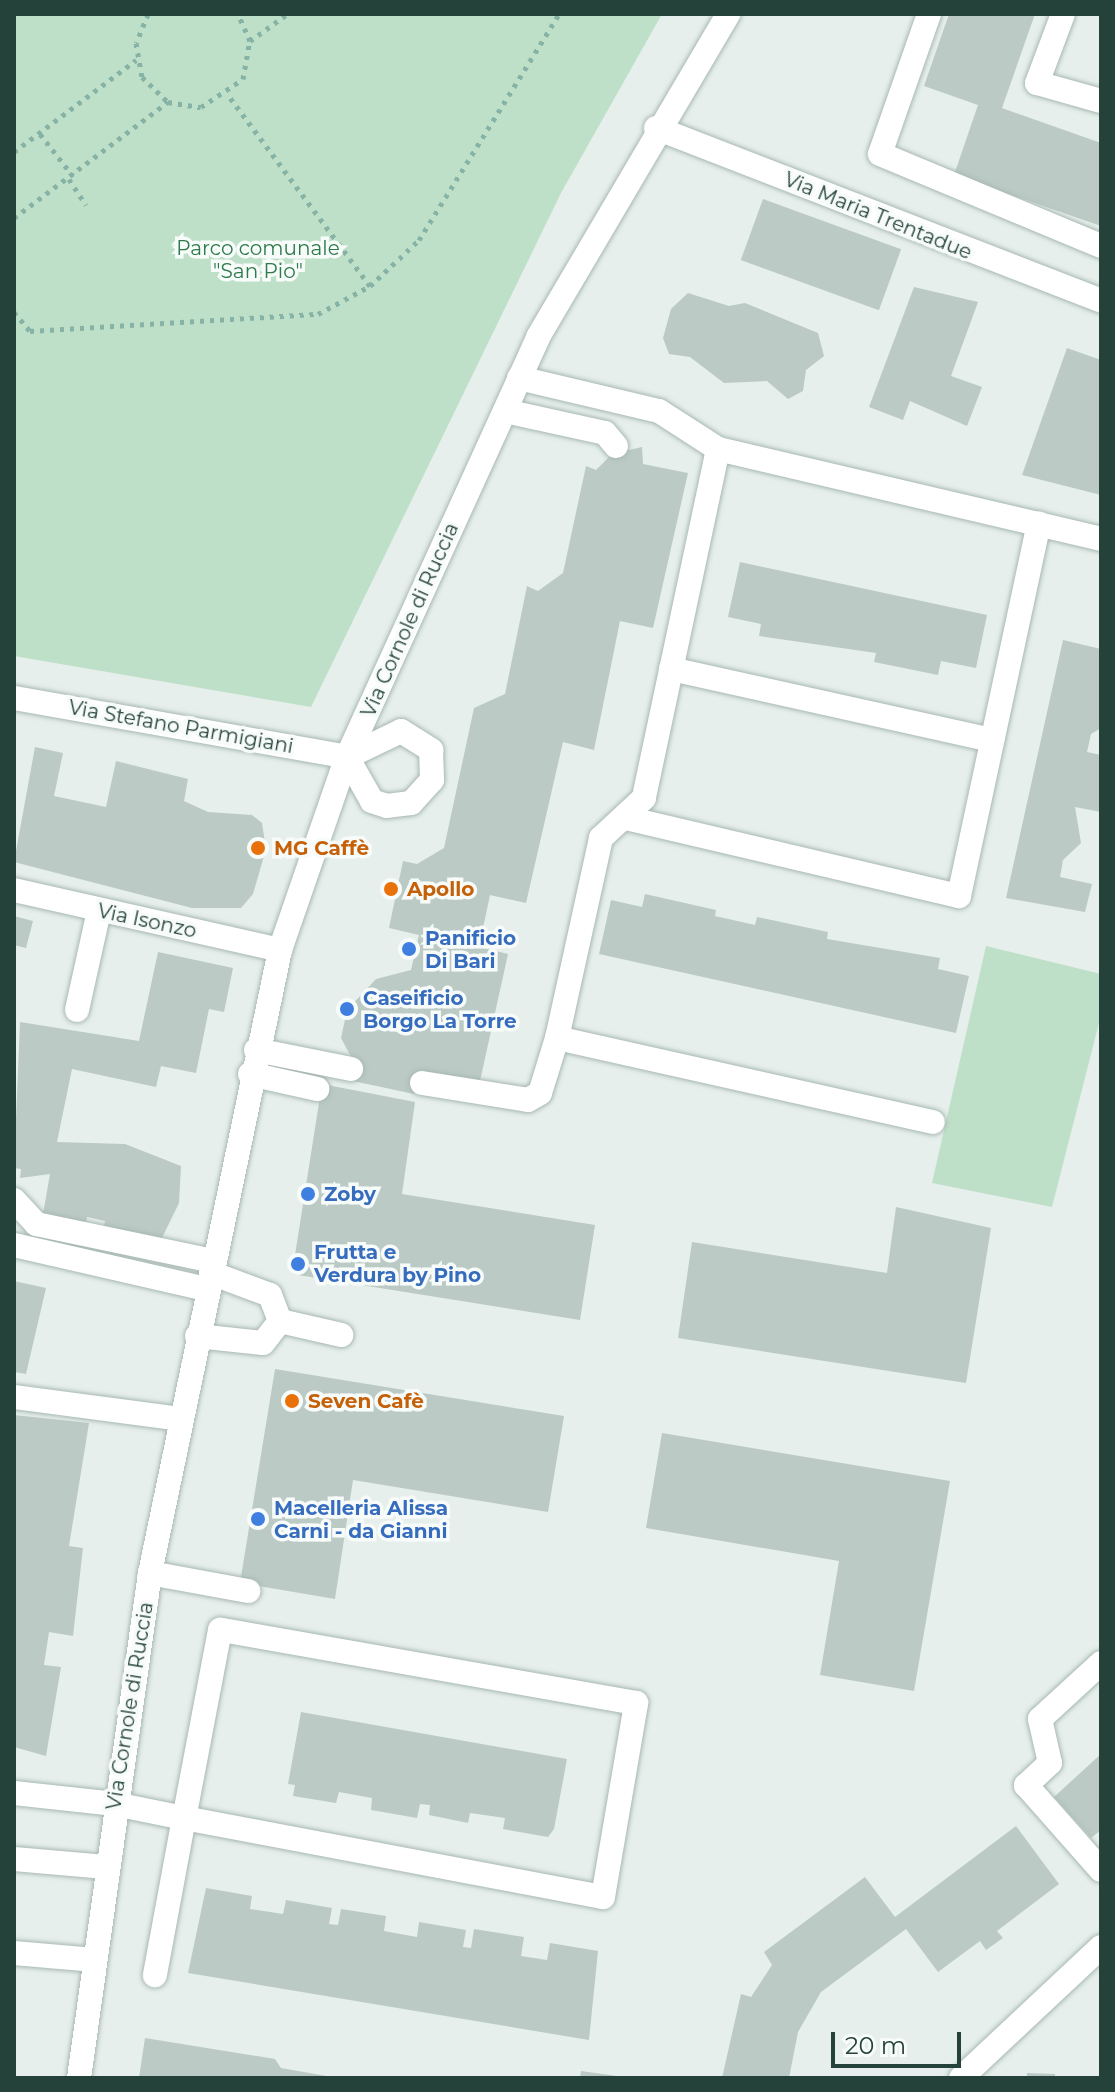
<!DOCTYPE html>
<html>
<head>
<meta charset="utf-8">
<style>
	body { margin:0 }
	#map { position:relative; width:1115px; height:2092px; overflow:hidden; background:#e6efeb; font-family:Montserrat,sans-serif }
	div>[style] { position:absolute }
	.green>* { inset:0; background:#bfe0c8 }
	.building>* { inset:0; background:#bbcac4; transform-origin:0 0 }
	.path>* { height:5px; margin-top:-2.5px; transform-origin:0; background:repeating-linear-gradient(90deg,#86b3a5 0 4px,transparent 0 10px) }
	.roads { filter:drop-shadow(0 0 2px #a8b8b2) drop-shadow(0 0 2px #a8b8b2) }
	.lane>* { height:24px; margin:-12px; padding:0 12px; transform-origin:12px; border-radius:12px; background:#fff }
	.street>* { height:24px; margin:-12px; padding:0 12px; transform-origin:12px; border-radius:12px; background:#fff }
	.secondary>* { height:24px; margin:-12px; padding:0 12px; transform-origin:12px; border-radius:12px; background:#fff }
	.dots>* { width:22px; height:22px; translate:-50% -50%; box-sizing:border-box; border:4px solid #f7fbf9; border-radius:50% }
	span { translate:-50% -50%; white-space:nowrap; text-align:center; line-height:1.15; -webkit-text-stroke:7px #f7fbf9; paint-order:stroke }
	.street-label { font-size:20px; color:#24423a }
	.park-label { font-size:20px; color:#2d7a4b }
	.food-label { font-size:20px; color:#c56008; font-weight:700 }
	.left { translate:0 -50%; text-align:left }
	.shop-label { font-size:20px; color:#366cbe; font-weight:700 }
	.frame { position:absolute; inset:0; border:16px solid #24423a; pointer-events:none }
	.scale { position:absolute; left:831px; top:2032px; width:130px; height:36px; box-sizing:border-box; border:4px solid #24423a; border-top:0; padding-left:10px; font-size:24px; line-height:28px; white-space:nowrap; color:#24423a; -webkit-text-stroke:6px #f7fbf9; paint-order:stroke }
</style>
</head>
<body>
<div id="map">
	<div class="green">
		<div style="clip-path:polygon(14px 14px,662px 14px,561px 193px,311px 707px,14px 656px)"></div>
		<div style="clip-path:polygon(986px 946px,1101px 974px,1101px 1015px,1052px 1207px,932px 1183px)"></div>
	</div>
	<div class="building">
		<div style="clip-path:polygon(949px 14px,1035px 14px,1002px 108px,1101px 143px,1101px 226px,954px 175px,978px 105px,924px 86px)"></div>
		<div style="left:763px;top:199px;width:147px;height:65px;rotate:20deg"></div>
		<div style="clip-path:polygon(914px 287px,978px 302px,951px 376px,982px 387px,967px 426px,910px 401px,903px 420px,869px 407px)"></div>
		<div style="clip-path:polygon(688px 293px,729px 306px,745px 303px,818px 333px,824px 356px,806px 370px,803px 391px,788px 399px,767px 381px,724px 383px,690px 357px,669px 354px,663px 338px,671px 309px)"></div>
		<div style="clip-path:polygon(1067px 348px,1101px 360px,1101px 495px,1022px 475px)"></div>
		<div style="clip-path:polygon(642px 447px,643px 464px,688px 473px,653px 628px,620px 621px,594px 750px,563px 742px,526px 903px,490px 895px,479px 947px,508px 954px,480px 1081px,417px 1075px,414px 1094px,353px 1081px,356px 1066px,341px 1038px,347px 1010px,376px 979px,411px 970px,419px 935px,389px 928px,403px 861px,417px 864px,444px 848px,474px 708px,505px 694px,527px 586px,538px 591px,563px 573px,586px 466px,596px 470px,612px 454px)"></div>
		<div style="clip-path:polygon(740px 562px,987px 615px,976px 668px,941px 661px,938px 675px,874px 662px,876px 653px,759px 636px,761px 624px,728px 617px)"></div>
		<div style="clip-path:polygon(1063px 640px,1101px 649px,1101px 728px,1091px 734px,1087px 752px,1101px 755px,1101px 812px,1075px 807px,1081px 843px,1063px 860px,1060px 877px,1092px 884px,1085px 912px,1006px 898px)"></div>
		<div style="clip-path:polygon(35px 747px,63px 753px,54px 796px,106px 807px,116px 761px,188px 779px,184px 801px,208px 812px,252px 815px,262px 823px,266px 849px,253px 894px,241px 908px,192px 908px,14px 862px)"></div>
		<div style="clip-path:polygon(645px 894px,716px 910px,715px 916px,755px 925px,757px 917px,828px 932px,827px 939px,940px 958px,938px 969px,969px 976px,956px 1033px,599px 954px,611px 900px,642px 907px)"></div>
		<div style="clip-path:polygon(14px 916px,33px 921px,26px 948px,14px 945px)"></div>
		<div style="clip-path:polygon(158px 952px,233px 968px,224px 1012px,209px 1009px,196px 1073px,161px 1066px,156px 1087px,72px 1069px,57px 1142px,125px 1144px,181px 1166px,179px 1203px,161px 1240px,103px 1231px,105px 1221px,87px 1217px,85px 1227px,43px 1214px,50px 1174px,20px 1178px,21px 1169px,14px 1168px,20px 1022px,139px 1041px)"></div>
		<div style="clip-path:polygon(322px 1084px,415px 1102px,402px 1194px,595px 1225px,580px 1320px,292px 1274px)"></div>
		<div style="clip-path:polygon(896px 1207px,991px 1228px,966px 1383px,678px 1338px,692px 1242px,887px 1273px)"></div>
		<div style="clip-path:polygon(14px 1281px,46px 1288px,26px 1374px,14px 1372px)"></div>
		<div style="clip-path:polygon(275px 1369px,564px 1416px,548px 1512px,353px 1480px,335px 1599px,240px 1583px)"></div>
		<div style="clip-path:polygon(14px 1415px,89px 1423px,69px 1546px,83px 1548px,73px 1636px,49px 1632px,44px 1665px,61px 1667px,46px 1756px,14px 1747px)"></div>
		<div style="clip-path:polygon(662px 1433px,950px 1481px,914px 1691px,820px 1675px,839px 1561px,646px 1528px)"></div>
		<div style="clip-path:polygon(301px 1712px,567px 1759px,554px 1829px,548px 1837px,503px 1829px,505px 1818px,470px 1813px,468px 1823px,429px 1815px,430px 1805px,420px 1804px,417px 1818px,371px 1810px,372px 1798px,339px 1792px,336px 1803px,293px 1796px,295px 1785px,288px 1784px)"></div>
		<div style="clip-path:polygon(1101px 1754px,1101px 1830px,1091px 1838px,1054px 1797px)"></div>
		<div style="clip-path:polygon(1016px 1826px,1059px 1884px,997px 1931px,1003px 1938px,986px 1950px,980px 1941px,938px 1972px,906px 1929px,821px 1992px,798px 2032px,789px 2078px,722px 2078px,741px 1994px,751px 1997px,772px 1965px,764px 1952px,865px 1877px,895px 1917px)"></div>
		<div style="clip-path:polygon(206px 1888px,252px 1896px,250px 1909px,283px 1914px,286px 1900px,332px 1908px,329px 1924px,338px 1925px,341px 1909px,386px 1916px,384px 1931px,417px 1937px,419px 1922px,466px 1930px,463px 1947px,471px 1948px,474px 1929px,524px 1937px,521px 1956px,547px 1960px,550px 1943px,598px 1951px,589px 2040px,188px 1973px)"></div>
		<div style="clip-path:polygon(145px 2038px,275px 2059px,281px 2068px,338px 2078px,139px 2078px)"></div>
		<div style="clip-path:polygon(581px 2071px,617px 2076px,617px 2078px,580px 2078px)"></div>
		<div style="clip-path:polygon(1027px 2073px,1055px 2074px,1055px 2078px,1027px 2078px)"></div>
	</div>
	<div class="path">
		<div style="left:148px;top:14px;width:31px;rotate:112deg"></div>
		<div style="left:136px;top:43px;width:35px;rotate:80deg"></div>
		<div style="left:142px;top:77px;width:36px;rotate:44deg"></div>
		<div style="left:168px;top:102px;width:33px;rotate:9deg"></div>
		<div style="left:201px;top:107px;width:50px;rotate:-33.7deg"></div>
		<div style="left:243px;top:79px;width:39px;rotate:-80deg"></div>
		<div style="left:250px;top:41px;width:30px;rotate:-114deg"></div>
		<div style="left:250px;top:41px;width:46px;rotate:-36.1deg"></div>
		<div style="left:40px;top:134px;width:53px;rotate:51.8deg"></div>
		<div style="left:14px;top:152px;width:153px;rotate:-37deg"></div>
		<div style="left:69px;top:179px;width:31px;rotate:57deg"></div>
		<div style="left:14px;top:218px;width:193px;rotate:-37deg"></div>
		<div style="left:370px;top:286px;width:67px;rotate:-43.2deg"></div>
		<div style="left:419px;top:240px;width:266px;rotate:-58.2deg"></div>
		<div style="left:14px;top:312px;width:25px;rotate:50deg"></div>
		<div style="left:30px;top:331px;width:289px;rotate:-3.4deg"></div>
		<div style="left:318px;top:314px;width:59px;rotate:-28.3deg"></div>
		<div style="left:370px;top:286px;width:238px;rotate:-126.6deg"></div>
	</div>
	<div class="roads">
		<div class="lane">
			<div style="left:929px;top:14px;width:148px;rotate:109.3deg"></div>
			<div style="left:880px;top:154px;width:239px;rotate:22.6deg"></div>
			<div style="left:1063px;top:14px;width:74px;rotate:110.6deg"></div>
			<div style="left:1037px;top:83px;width:66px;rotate:15.7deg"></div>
			<div style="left:519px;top:378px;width:144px;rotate:13.3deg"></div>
			<div style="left:659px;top:411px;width:70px;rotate:32.8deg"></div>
			<div style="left:718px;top:449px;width:393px;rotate:13.2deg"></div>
			<div style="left:505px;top:411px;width:102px;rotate:12.4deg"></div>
			<div style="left:605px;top:433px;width:17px;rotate:50deg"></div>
			<div style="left:718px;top:449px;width:357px;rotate:102deg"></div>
			<div style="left:644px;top:798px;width:59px;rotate:137.1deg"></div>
			<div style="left:601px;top:838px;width:205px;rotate:102.4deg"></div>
			<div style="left:557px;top:1038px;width:385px;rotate:12.6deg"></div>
			<div style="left:671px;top:669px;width:329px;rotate:12.5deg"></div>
			<div style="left:401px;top:731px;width:36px;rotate:32deg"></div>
			<div style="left:431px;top:750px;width:30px;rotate:88deg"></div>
			<div style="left:432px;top:780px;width:31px;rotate:132deg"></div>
			<div style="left:411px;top:803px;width:24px;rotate:173deg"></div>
			<div style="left:387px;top:806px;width:16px;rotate:-162deg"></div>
			<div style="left:372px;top:801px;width:51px;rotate:-119.6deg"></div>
			<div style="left:347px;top:757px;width:60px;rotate:-25.7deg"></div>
			<div style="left:626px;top:818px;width:342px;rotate:13.2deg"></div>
			<div style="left:959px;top:896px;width:381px;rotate:-77.9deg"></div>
			<div style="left:77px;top:1010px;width:101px;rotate:-77.5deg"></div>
			<div style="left:256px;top:1050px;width:97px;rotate:11.3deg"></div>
			<div style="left:250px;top:1074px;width:69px;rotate:12.6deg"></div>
			<div style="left:422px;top:1083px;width:107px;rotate:9.1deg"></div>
			<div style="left:528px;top:1100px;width:14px;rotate:-30deg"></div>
			<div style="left:540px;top:1093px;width:58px;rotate:-72.8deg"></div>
			<div style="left:14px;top:1200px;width:33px;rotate:47deg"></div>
			<div style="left:36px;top:1224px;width:181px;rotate:11.8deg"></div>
			<div style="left:14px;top:1245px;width:197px;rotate:12.9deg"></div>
			<div style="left:280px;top:1321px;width:63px;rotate:12.9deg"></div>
			<div style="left:197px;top:1336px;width:66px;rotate:6.1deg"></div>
			<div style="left:263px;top:1343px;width:28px;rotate:-52deg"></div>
			<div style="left:280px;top:1321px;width:28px;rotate:-111deg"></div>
			<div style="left:270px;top:1295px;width:63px;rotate:-159.6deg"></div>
			<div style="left:14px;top:1397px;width:167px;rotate:7.5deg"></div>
			<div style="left:1101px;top:1663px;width:83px;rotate:137.4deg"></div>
			<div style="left:1040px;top:1719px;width:45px;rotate:77.2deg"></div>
			<div style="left:1050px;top:1763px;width:33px;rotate:137deg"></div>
			<div style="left:1026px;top:1785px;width:113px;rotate:48.6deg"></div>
			<div style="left:115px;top:1804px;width:70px;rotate:11.5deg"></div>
			<div style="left:184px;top:1818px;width:426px;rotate:10.7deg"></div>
			<div style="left:603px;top:1897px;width:197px;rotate:-80.3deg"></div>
			<div style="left:636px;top:1703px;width:422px;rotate:-170deg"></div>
			<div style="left:220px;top:1630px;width:191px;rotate:100.8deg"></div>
			<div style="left:184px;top:1818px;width:160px;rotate:100.5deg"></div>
			<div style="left:14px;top:1859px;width:92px;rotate:5deg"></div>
			<div style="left:14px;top:1953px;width:81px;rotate:4.9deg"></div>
		</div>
		<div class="street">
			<div style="left:656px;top:128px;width:477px;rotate:21.2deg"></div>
			<div style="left:14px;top:698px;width:338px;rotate:10deg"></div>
			<div style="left:14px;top:890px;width:273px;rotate:12.7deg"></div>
			<div style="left:150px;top:1573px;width:100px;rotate:10.4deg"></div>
			<div style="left:14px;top:1793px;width:102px;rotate:6.2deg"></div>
			<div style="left:961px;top:2078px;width:192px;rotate:-43.1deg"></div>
		</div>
		<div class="secondary">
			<div style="left:79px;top:2078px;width:510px;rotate:-82deg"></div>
			<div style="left:150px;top:1573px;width:636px;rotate:-78.21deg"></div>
			<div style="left:280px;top:950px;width:204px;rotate:-70.9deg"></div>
			<div style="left:347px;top:757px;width:461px;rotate:-65.5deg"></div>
			<div style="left:538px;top:337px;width:375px;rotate:-59.5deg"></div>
		</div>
	</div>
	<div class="dots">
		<div style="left:258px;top:848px;background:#e8710a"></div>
		<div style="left:391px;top:889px;background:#e8710a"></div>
		<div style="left:409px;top:949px;background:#3f7fe0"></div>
		<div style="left:347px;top:1009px;background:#3f7fe0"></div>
		<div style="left:308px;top:1194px;background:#3f7fe0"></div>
		<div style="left:298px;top:1264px;background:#3f7fe0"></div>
		<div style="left:292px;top:1401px;background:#e8710a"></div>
		<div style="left:258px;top:1519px;background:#3f7fe0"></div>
	</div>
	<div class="street-label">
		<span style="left:878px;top:216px;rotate:22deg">Via Maria Trentadue</span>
		<span style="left:410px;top:620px;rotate:-66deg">Via Cornole di Ruccia</span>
		<span style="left:181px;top:727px;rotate:10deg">Via Stefano Parmigiani</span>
		<span style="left:147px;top:921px;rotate:12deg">Via Isonzo</span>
		<span style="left:130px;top:1706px;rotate:-81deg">Via Cornole di Ruccia</span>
	</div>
	<div class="park-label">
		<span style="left:258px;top:260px">Parco comunale<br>"San Pio"</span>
	</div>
	<div class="food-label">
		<span class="left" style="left:274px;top:848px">MG Caffè</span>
		<span class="left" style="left:407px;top:889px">Apollo</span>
		<span class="left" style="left:308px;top:1401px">Seven Cafè</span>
	</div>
	<div class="shop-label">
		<span class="left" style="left:425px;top:950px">Panificio<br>Di Bari</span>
		<span class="left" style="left:363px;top:1010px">Caseificio<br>Borgo La Torre</span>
		<span class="left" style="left:324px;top:1194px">Zoby</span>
		<span class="left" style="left:314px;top:1264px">Frutta e<br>Verdura by Pino</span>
		<span class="left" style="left:274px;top:1520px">Macelleria Alissa<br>Carni - da Gianni</span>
	</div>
	<div class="frame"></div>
	<div class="scale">20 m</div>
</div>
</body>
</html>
